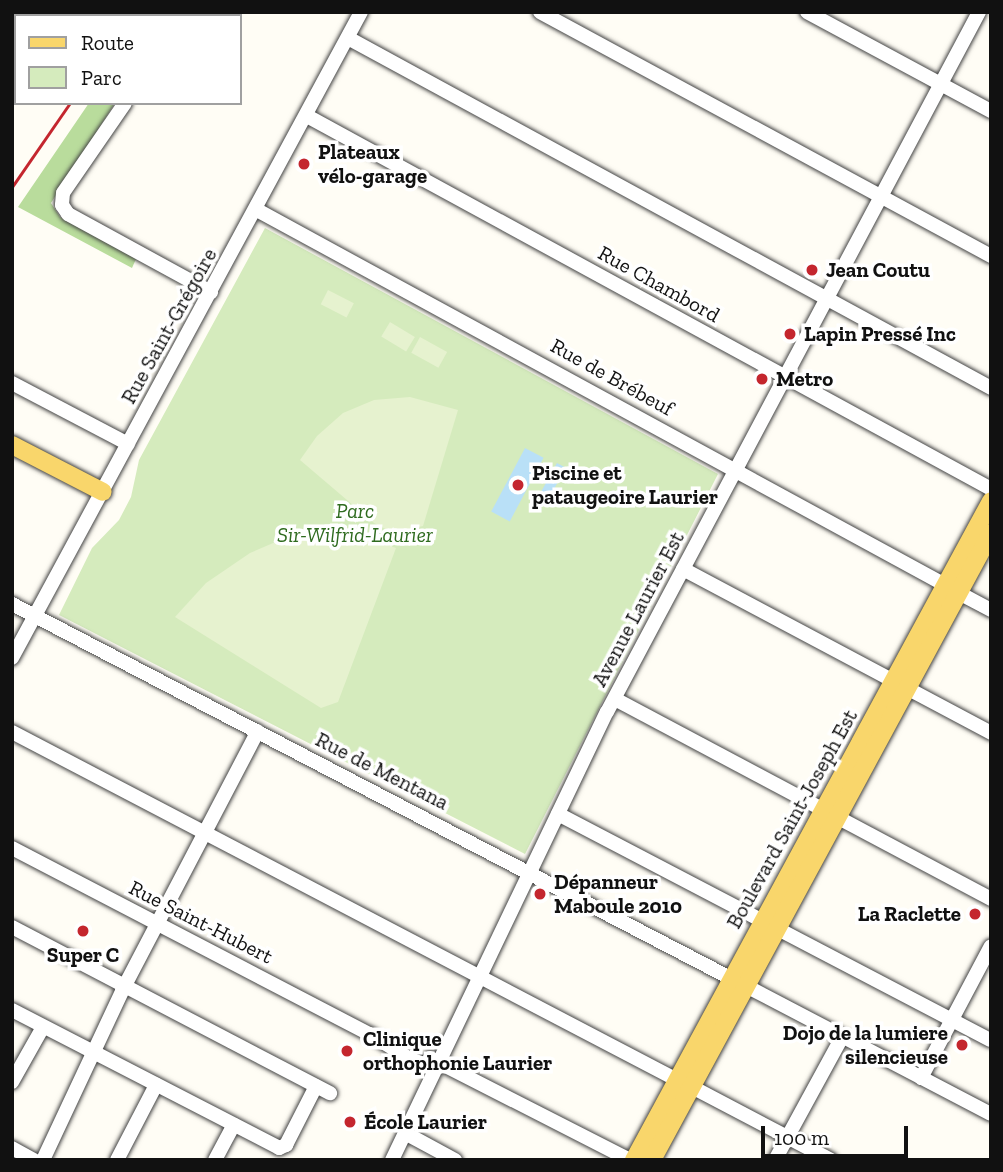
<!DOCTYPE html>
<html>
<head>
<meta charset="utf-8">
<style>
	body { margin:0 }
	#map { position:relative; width:1003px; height:1172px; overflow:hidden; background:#fffdf5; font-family:"Zilla Slab",serif }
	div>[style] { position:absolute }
	.green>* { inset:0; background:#d5ebbd }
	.forest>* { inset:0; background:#b9dc9c }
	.pitch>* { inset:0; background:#e6f2cf; transform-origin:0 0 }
	.water>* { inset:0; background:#b9e0f7; transform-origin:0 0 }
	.roads { filter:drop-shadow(0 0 2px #444) drop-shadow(0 0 2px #444) }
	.minor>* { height:14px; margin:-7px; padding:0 7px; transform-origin:7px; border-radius:7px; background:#fff }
	.major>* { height:18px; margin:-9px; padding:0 9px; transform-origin:9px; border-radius:9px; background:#f9d66b }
	.rail>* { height:2.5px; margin:-1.25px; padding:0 1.25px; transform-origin:1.25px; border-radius:1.25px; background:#c4262e }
	.dots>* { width:19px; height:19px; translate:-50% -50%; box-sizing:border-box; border:4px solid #fff; border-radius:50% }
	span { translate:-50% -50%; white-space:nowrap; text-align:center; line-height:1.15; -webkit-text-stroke:7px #fff; paint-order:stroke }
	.poi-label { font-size:21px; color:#111; font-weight:700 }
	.left { translate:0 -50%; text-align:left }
	.right { translate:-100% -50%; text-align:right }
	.street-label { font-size:21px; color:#111 }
	.park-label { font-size:21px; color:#2f6b1f; font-style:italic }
	.frame { position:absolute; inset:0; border:14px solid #111; pointer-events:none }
	.legend { position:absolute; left:14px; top:14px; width:228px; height:91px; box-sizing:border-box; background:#fff; border:2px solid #a0a0a0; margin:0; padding:9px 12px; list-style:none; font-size:21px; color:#111 }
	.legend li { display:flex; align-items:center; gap:14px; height:35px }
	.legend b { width:35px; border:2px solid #a0a0a0 }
	.scale { position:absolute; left:761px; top:1126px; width:147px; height:32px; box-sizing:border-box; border:4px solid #111; border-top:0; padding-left:9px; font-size:21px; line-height:24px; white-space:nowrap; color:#111; -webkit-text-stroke:5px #fff; paint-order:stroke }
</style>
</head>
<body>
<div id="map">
	<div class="green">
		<div style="clip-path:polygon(265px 228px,718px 474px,525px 854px,59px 615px,92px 548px,119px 520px,131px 497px,139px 460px)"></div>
	</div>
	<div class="forest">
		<div style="clip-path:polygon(89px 103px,115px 103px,51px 203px,60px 217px,136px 259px,132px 268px,18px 207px)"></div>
	</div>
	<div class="pitch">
		<div style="left:328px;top:290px;width:29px;height:16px;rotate:27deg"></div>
		<div style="left:390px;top:322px;width:29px;height:17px;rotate:31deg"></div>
		<div style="left:420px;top:337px;width:31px;height:18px;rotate:29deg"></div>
		<div style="clip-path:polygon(410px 397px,458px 410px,423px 526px,393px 533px,374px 523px,300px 460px,317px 436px,343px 413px,374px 400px)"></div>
		<div style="clip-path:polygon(324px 534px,366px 537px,396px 548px,338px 702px,321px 708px,175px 617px,206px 583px,250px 553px,287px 537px)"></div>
	</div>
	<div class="water">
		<div style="left:525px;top:448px;width:21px;height:72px;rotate:28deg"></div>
		<div style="left:557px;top:463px;width:10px;height:36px;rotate:29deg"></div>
	</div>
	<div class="roads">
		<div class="minor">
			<div style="left:540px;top:12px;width:513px;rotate:28.41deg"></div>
			<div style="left:807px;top:12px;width:209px;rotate:28.3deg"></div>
			<div style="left:186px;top:16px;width:4px;rotate:-63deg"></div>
			<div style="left:348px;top:38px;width:732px;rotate:28.56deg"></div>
			<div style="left:125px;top:103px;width:109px;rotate:124.6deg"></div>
			<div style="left:63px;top:193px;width:12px;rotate:95deg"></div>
			<div style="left:62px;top:205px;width:11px;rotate:56deg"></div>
			<div style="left:68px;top:214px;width:163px;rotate:28.6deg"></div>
			<div style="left:307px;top:116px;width:779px;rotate:28.6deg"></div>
			<div style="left:257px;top:210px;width:784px;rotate:28.59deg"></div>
			<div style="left:12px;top:383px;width:131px;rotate:27.7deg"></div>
			<div style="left:683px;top:569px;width:349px;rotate:28deg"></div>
			<div style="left:959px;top:593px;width:36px;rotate:28deg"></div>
			<div style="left:12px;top:604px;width:812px;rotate:27.51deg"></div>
			<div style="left:12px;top:658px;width:734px;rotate:-61.62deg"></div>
			<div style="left:615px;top:699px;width:426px;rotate:28deg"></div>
			<div style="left:12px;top:732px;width:751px;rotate:27.62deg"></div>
			<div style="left:558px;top:814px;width:488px;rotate:27.6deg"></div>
			<div style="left:12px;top:848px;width:403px;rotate:27.5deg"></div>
			<div style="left:370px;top:1034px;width:47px;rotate:32deg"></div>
			<div style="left:410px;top:1059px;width:15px;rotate:20deg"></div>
			<div style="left:424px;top:1064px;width:15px;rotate:-8deg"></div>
			<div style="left:12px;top:927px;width:359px;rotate:27.6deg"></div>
			<div style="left:746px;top:986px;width:276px;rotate:27.6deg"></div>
			<div style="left:12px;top:1010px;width:301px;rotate:27.3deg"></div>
			<div style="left:279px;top:1148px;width:8px;rotate:-23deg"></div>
			<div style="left:286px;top:1145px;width:66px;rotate:-63deg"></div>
			<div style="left:430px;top:1058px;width:225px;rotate:27deg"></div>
			<div style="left:921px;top:1078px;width:149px;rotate:-62.1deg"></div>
			<div style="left:12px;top:1082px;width:63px;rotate:-60.6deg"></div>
			<div style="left:692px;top:1087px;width:157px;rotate:27.7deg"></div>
			<div style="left:405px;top:1133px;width:57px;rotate:28.4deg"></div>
			<div style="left:12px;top:1148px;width:25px;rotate:29deg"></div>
			<div style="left:43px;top:1160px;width:187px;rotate:-64.9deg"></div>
			<div style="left:122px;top:991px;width:293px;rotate:-62.4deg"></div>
			<div style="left:117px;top:1160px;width:85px;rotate:-62.5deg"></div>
			<div style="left:215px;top:1160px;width:40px;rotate:-62deg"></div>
			<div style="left:392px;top:1160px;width:497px;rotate:-64.4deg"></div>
			<div style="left:607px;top:712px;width:793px;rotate:-62.01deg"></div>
			<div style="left:775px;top:1160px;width:140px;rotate:-61.4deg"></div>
		</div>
		<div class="major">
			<div style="left:12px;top:445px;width:102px;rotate:27.3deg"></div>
			<div style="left:634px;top:1160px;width:749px;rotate:-61.55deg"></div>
			<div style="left:652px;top:1160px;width:713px;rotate:-61.6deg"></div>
		</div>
	</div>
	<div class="rail">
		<div style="left:122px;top:16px;width:4px;rotate:-63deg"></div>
		<div style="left:12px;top:187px;width:102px;rotate:-55.4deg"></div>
	</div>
	<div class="dots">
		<div style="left:304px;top:164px;background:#c4262e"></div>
		<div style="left:812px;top:270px;background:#c4262e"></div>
		<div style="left:790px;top:334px;background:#c4262e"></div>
		<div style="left:762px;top:379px;background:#c4262e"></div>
		<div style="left:518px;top:485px;background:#c4262e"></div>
		<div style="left:540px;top:894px;background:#c4262e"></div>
		<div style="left:975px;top:914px;background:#c4262e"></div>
		<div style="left:83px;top:931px;background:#c4262e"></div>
		<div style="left:962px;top:1045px;background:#c4262e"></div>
		<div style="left:347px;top:1051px;background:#c4262e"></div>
		<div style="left:350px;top:1122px;background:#c4262e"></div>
	</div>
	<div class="poi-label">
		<span class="left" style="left:318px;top:164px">Plateaux<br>vélo-garage</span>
		<span class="left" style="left:826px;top:270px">Jean Coutu</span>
		<span class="left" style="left:804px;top:334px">Lapin Pressé Inc</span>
		<span class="left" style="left:776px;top:379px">Metro</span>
		<span class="left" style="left:532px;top:485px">Piscine et<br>pataugeoire Laurier</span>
		<span class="left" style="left:554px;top:894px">Dépanneur<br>Maboule 2010</span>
		<span class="right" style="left:961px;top:914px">La Raclette</span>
		<span style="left:83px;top:955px">Super C</span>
		<span class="right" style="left:948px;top:1045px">Dojo de la lumiere<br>silencieuse</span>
		<span class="left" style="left:363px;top:1051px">Clinique<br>orthophonie Laurier</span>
		<span class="left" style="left:364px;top:1122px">École Laurier</span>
	</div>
	<div class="street-label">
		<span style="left:659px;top:284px;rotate:29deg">Rue Chambord</span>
		<span style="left:169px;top:326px;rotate:-61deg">Rue Saint-Grégoire</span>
		<span style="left:612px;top:377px;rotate:29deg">Rue de Brébeuf</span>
		<span style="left:638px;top:609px;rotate:-62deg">Avenue Laurier Est</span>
		<span style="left:382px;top:771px;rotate:27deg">Rue de Mentana</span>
		<span style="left:792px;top:819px;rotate:-61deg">Boulevard Saint-Joseph Est</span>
		<span style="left:201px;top:922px;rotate:27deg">Rue Saint-Hubert</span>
	</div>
	<div class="park-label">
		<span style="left:355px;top:523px">Parc<br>Sir-Wilfrid-Laurier</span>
	</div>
	<div class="frame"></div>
	<ul class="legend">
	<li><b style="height:9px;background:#f9d66b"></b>Route</li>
	<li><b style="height:19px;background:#d5ebbd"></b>Parc</li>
	</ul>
	<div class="scale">100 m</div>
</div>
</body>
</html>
